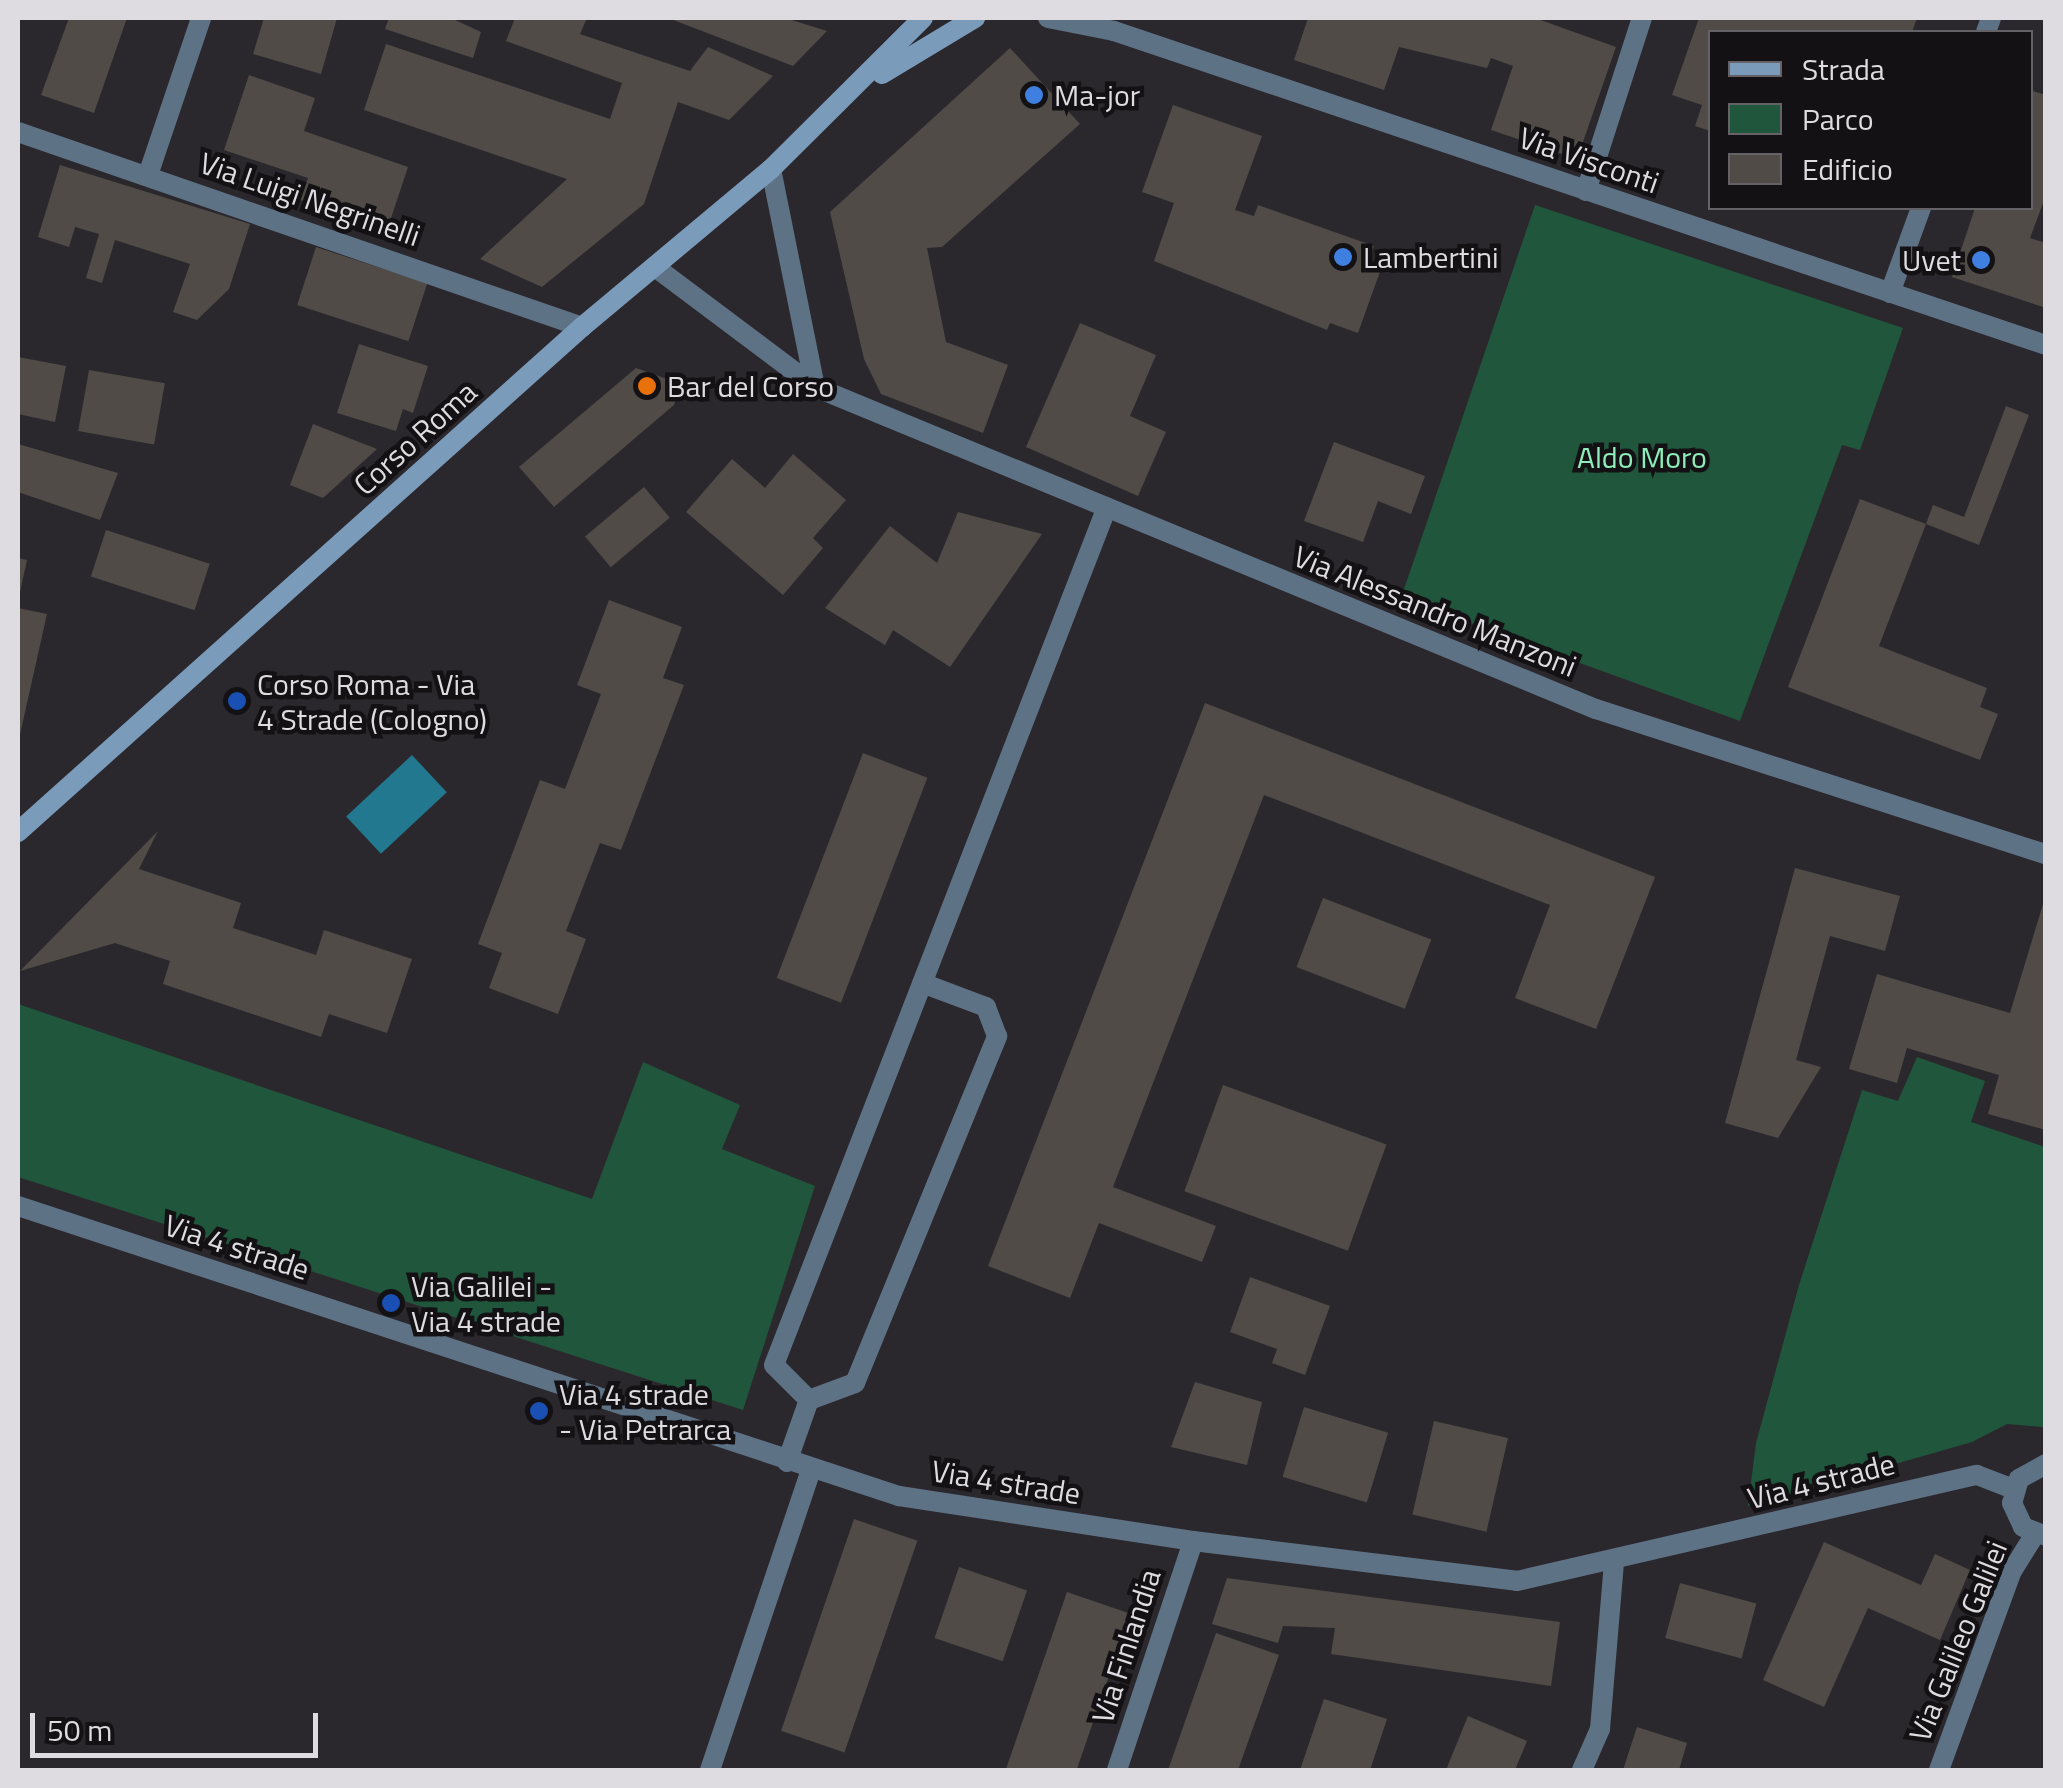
<!DOCTYPE html>
<html>
<head>
<meta charset="utf-8">
<style>
	body { margin:0 }
	#map { position:relative; width:2063px; height:1788px; overflow:hidden; background:#2b282d; font-family:"Titillium Web",sans-serif }
	div>[style] { position:absolute }
	.green>* { inset:0; background:#20563c }
	.water>* { inset:0; background:#21788f; transform-origin:0 0 }
	.building>* { inset:0; background:#504b46; transform-origin:0 0 }
	.minor>* { height:20px; margin:-10px; padding:0 10px; transform-origin:10px; border-radius:10px; background:#5e7286 }
	.tertiary>* { height:20px; margin:-10px; padding:0 10px; transform-origin:10px; border-radius:10px; background:#5e7286 }
	.secondary>* { height:20px; margin:-10px; padding:0 10px; transform-origin:10px; border-radius:10px; background:#7b9bbb }
	.dots>* { width:28px; height:28px; translate:-50% -50%; box-sizing:border-box; border:5px solid #131114; border-radius:50% }
	span { translate:-50% -50%; white-space:nowrap; text-align:center; line-height:1.15; -webkit-text-stroke:9px #131114; paint-order:stroke }
	.poi-label { font-size:30px; color:#dedce0 }
	.left { translate:0 -50%; text-align:left }
	.right { translate:-100% -50%; text-align:right }
	.street-label { font-size:30px; color:#dedce0 }
	.park-label { font-size:30px; color:#8eedba }
	.frame { position:absolute; inset:0; border:20px solid #dedce0; pointer-events:none }
	.legend { position:absolute; left:1708px; top:30px; width:325px; height:180px; box-sizing:border-box; background:#131114; border:2px solid #646266; margin:0; padding:12px 18px; list-style:none; font-size:30px; color:#dedce0 }
	.legend li { display:flex; align-items:center; gap:20px; height:50px }
	.legend b { width:50px; border:2px solid #646266 }
	.scale { position:absolute; left:30px; top:1713px; width:288px; height:45px; box-sizing:border-box; border:5px solid #dedce0; border-top:0; padding-left:12px; font-size:30px; line-height:35px; white-space:nowrap; color:#dedce0; -webkit-text-stroke:8px #131114; paint-order:stroke }
</style>
</head>
<body>
<div id="map">
	<div class="green">
		<div style="clip-path:polygon(1535px 205px,1903px 328px,1860px 450px,1842px 445px,1740px 721px,1401px 598px)"></div>
		<div style="clip-path:polygon(18px 1004px,592px 1199px,643px 1062px,740px 1105px,722px 1149px,815px 1186px,743px 1410px,18px 1177px)"></div>
		<div style="clip-path:polygon(1917px 1057px,1985px 1081px,1971px 1122px,2045px 1147px,2043px 1427px,2007px 1424px,1972px 1442px,1748px 1506px,1756px 1443px,1799px 1285px,1862px 1090px,1898px 1101px)"></div>
	</div>
	<div class="water">
		<div style="left:412px;top:755px;width:51px;height:90px;rotate:47deg"></div>
	</div>
	<div class="building">
		<div style="clip-path:polygon(69px 18px,127px 18px,94px 113px,41px 95px)"></div>
		<div style="clip-path:polygon(264px 18px,337px 18px,321px 74px,253px 54px)"></div>
		<div style="clip-path:polygon(389px 18px,451px 18px,481px 32px,473px 58px,385px 29px)"></div>
		<div style="clip-path:polygon(515px 18px,587px 18px,580px 34px,690px 71px,708px 47px,773px 76px,729px 120px,678px 102px,644px 204px,542px 287px,480px 259px,567px 179px,364px 110px,386px 44px,610px 119px,622px 83px,506px 41px)"></div>
		<div style="clip-path:polygon(668px 18px,785px 18px,827px 31px,793px 66px)"></div>
		<div style="clip-path:polygon(1308px 18px,1535px 18px,1616px 47px,1577px 159px,1491px 130px,1513px 66px,1491px 58px,1487px 68px,1399px 47px,1384px 90px,1294px 60px)"></div>
		<div style="clip-path:polygon(1699px 18px,1917px 18px,1912px 32px,1710px 32px,1710px 131px,1695px 126px,1702px 105px,1672px 95px)"></div>
		<div style="clip-path:polygon(1010px 48px,1080px 124px,942px 247px,927px 248px,946px 342px,1008px 365px,983px 433px,881px 394px,864px 359px,830px 212px)"></div>
		<div style="clip-path:polygon(249px 75px,315px 98px,304px 131px,408px 167px,387px 230px,300px 200px,308px 178px,224px 150px)"></div>
		<div style="clip-path:polygon(2030px 90px,2046px 95px,2046px 195px,2030px 238px,2046px 243px,2046px 308px,1952px 277px,1975px 208px,2030px 208px)"></div>
		<div style="clip-path:polygon(1173px 105px,1262px 136px,1235px 210px,1254px 216px,1258px 205px,1374px 246px,1368px 261px,1382px 266px,1358px 333px,1330px 323px,1327px 330px,1154px 261px,1174px 203px,1142px 192px)"></div>
		<div style="clip-path:polygon(60px 165px,250px 224px,229px 289px,197px 320px,173px 312px,190px 264px,115px 240px,102px 283px,86px 278px,99px 234px,75px 227px,69px 247px,38px 237px)"></div>
		<div style="left:316px;top:247px;width:117px;height:61px;rotate:18deg"></div>
		<div style="clip-path:polygon(1080px 323px,1156px 355px,1130px 416px,1166px 432px,1138px 496px,1026px 447px)"></div>
		<div style="clip-path:polygon(359px 344px,428px 366px,413px 413px,403px 409px,396px 431px,337px 413px)"></div>
		<div style="clip-path:polygon(18px 357px,66px 366px,55px 422px,18px 414px)"></div>
		<div style="clip-path:polygon(636px 368px,681px 384px,674px 405px,554px 507px,519px 467px)"></div>
		<div style="left:89px;top:370px;width:77px;height:62px;rotate:10deg"></div>
		<div style="clip-path:polygon(2006px 406px,2029px 415px,1979px 545px,1926px 524px,1933px 505px,1964px 517px)"></div>
		<div style="clip-path:polygon(313px 424px,377px 449px,323px 498px,290px 485px)"></div>
		<div style="clip-path:polygon(1334px 442px,1425px 476px,1411px 514px,1378px 501px,1363px 542px,1304px 521px)"></div>
		<div style="clip-path:polygon(18px 444px,118px 473px,100px 520px,18px 492px)"></div>
		<div style="clip-path:polygon(793px 454px,846px 500px,813px 538px,823px 548px,783px 595px,686px 512px,732px 459px,765px 488px)"></div>
		<div style="left:644px;top:487px;width:40px;height:77px;rotate:50deg"></div>
		<div style="clip-path:polygon(1860px 499px,1926px 524px,1879px 646px,1987px 688px,1980px 707px,1998px 714px,1980px 760px,1788px 687px)"></div>
		<div style="clip-path:polygon(958px 512px,1042px 534px,950px 667px,893px 630px,885px 645px,825px 608px,890px 526px,937px 563px)"></div>
		<div style="left:106px;top:530px;width:109px;height:49px;rotate:18deg"></div>
		<div style="clip-path:polygon(18px 558px,27px 560px,19px 597px,18px 597px)"></div>
		<div style="clip-path:polygon(609px 600px,682px 627px,663px 678px,684px 685px,621px 850px,600px 843px,566px 931px,586px 939px,558px 1014px,489px 988px,502px 953px,478px 944px,540px 780px,565px 789px,601px 694px,577px 685px)"></div>
		<div style="clip-path:polygon(18px 608px,47px 614px,19px 739px,18px 739px)"></div>
		<div style="clip-path:polygon(1205px 703px,1655px 877px,1596px 1029px,1515px 998px,1550px 905px,1264px 795px,1113px 1187px,1216px 1226px,1202px 1262px,1099px 1223px,1070px 1298px,988px 1266px)"></div>
		<div style="left:863px;top:753px;width:69px;height:241px;rotate:21deg"></div>
		<div style="clip-path:polygon(158px 831px,139px 869px,241px 903px,233px 928px,316px 955px,324px 930px,412px 959px,387px 1033px,329px 1014px,321px 1037px,163px 984px,170px 961px,115px 943px,20px 971px)"></div>
		<div style="clip-path:polygon(1795px 868px,1900px 896px,1885px 951px,1830px 936px,1796px 1060px,1821px 1067px,1778px 1138px,1725px 1123px)"></div>
		<div style="clip-path:polygon(2046px 894px,2046px 1130px,1988px 1114px,1999px 1075px,1907px 1048px,1897px 1083px,1849px 1069px,1877px 974px,2010px 1013px)"></div>
		<div style="left:1323px;top:898px;width:116px;height:74px;rotate:21deg"></div>
		<div style="left:1223px;top:1085px;width:174px;height:113px;rotate:20deg"></div>
		<div style="clip-path:polygon(1250px 1277px,1330px 1306px,1305px 1375px,1272px 1363px,1277px 1349px,1230px 1332px)"></div>
		<div style="clip-path:polygon(1195px 1382px,1262px 1402px,1247px 1465px,1171px 1447px)"></div>
		<div style="left:1304px;top:1407px;width:88px;height:73px;rotate:17deg"></div>
		<div style="left:1434px;top:1421px;width:76px;height:96px;rotate:13deg"></div>
		<div style="left:854px;top:1519px;width:67px;height:224px;rotate:19deg"></div>
		<div style="clip-path:polygon(1824px 1542px,1921px 1585px,1935px 1554px,1970px 1570px,1940px 1640px,1868px 1608px,1824px 1707px,1763px 1680px)"></div>
		<div style="left:959px;top:1567px;width:72px;height:75px;rotate:19deg"></div>
		<div style="clip-path:polygon(1227px 1578px,1560px 1622px,1551px 1686px,1331px 1654px,1335px 1628px,1283px 1626px,1278px 1643px,1212px 1624px)"></div>
		<div style="left:1680px;top:1583px;width:79px;height:57px;rotate:15deg"></div>
		<div style="left:1067px;top:1592px;width:67px;height:189px;rotate:19deg"></div>
		<div style="clip-path:polygon(1216px 1633px,1279px 1655px,1238px 1770px,1168px 1770px)"></div>
		<div style="clip-path:polygon(1324px 1699px,1387px 1719px,1370px 1770px,1300px 1770px)"></div>
		<div style="clip-path:polygon(1468px 1716px,1527px 1741px,1515px 1770px,1446px 1770px)"></div>
		<div style="clip-path:polygon(1637px 1727px,1687px 1743px,1679px 1770px,1623px 1770px)"></div>
	</div>
	<div class="minor">
		<div style="left:1986px;top:32px;width:15px;rotate:-70deg"></div>
		<div style="left:18px;top:132px;width:597px;rotate:19.07deg"></div>
		<div style="left:771px;top:169px;width:222px;rotate:78.6deg"></div>
		<div style="left:148px;top:175px;width:166px;rotate:-71.3deg"></div>
		<div style="left:1586px;top:191px;width:182px;rotate:-72.1deg"></div>
		<div style="left:655px;top:267px;width:200px;rotate:36.9deg"></div>
		<div style="left:815px;top:387px;width:845px;rotate:22.41deg"></div>
		<div style="left:1596px;top:709px;width:473px;rotate:17.9deg"></div>
		<div style="left:1890px;top:293px;width:90px;rotate:-70deg"></div>
		<div style="left:18px;top:1206px;width:928px;rotate:18.22deg"></div>
		<div style="left:899px;top:1496px;width:297px;rotate:8.7deg"></div>
		<div style="left:1193px;top:1541px;width:326px;rotate:7deg"></div>
		<div style="left:1517px;top:1581px;width:472px;rotate:-13deg"></div>
		<div style="left:1977px;top:1475px;width:40px;rotate:21deg"></div>
		<div style="left:809px;top:1400px;width:49px;rotate:-135deg"></div>
		<div style="left:774px;top:1365px;width:920px;rotate:-68.79deg"></div>
		<div style="left:787px;top:1462px;width:66px;rotate:-70.5deg"></div>
		<div style="left:809px;top:1400px;width:49px;rotate:-20.3deg"></div>
		<div style="left:855px;top:1383px;width:375px;rotate:-67.7deg"></div>
		<div style="left:997px;top:1036px;width:31px;rotate:-111deg"></div>
		<div style="left:986px;top:1007px;width:68px;rotate:-159.4deg"></div>
		<div style="left:2046px;top:1464px;width:31px;rotate:151deg"></div>
		<div style="left:2019px;top:1479px;width:25px;rotate:106deg"></div>
		<div style="left:2012px;top:1503px;width:26px;rotate:65deg"></div>
		<div style="left:2023px;top:1527px;width:25px;rotate:21deg"></div>
		<div style="left:710px;top:1770px;width:317px;rotate:-71.4deg"></div>
		<div style="left:1117px;top:1770px;width:241px;rotate:-71.6deg"></div>
		<div style="left:1582px;top:1770px;width:45px;rotate:-66.3deg"></div>
		<div style="left:1600px;top:1729px;width:168px;rotate:-85.2deg"></div>
		<div style="left:1939px;top:1770px;width:212px;rotate:-69.9deg"></div>
		<div style="left:2012px;top:1571px;width:44px;rotate:-58.1deg"></div>
	</div>
	<div class="tertiary">
		<div style="left:1048px;top:18px;width:67px;rotate:11.1deg"></div>
		<div style="left:1114px;top:31px;width:983px;rotate:18.62deg"></div>
	</div>
	<div class="secondary">
		<div style="left:882px;top:74px;width:109px;rotate:-31.1deg"></div>
		<div style="left:18px;top:832px;width:757px;rotate:-41.84deg"></div>
		<div style="left:582px;top:327px;width:246px;rotate:-39.9deg"></div>
		<div style="left:771px;top:169px;width:214px;rotate:-44.8deg"></div>
	</div>
	<div class="dots">
		<div style="left:1034px;top:95px;background:#3f7fe0"></div>
		<div style="left:1343px;top:257px;background:#3f7fe0"></div>
		<div style="left:1981px;top:260px;background:#3f7fe0"></div>
		<div style="left:647px;top:386px;background:#e8710a"></div>
		<div style="left:237px;top:701px;background:#1a4fb4"></div>
		<div style="left:391px;top:1303px;background:#1a4fb4"></div>
		<div style="left:539px;top:1411px;background:#1a4fb4"></div>
	</div>
	<div class="poi-label">
		<span class="left" style="left:1054px;top:95px">Ma-jor</span>
		<span class="left" style="left:1363px;top:257px">Lambertini</span>
		<span class="right" style="left:1961px;top:260px">Uvet</span>
		<span class="left" style="left:667px;top:386px">Bar del Corso</span>
		<span class="left" style="left:257px;top:701px">Corso Roma - Via<br>4 Strade (Cologno)</span>
		<span class="left" style="left:411px;top:1303px">Via Galilei -<br>Via 4 strade</span>
		<span class="left" style="left:559px;top:1411px">Via 4 strade<br>- Via Petrarca</span>
	</div>
	<div class="street-label">
		<span style="left:1589px;top:160px;rotate:19deg">Via Visconti</span>
		<span style="left:310px;top:199px;rotate:19deg">Via Luigi Negrinelli</span>
		<span style="left:415px;top:438px;rotate:-42deg">Corso Roma</span>
		<span style="left:1435px;top:611px;rotate:22deg">Via Alessandro Manzoni</span>
		<span style="left:237px;top:1247px;rotate:18deg">Via 4 strade</span>
		<span style="left:1821px;top:1481px;rotate:-14deg">Via 4 strade</span>
		<span style="left:1006px;top:1482px;rotate:9deg">Via 4 strade</span>
		<span style="left:1958px;top:1641px;rotate:-68deg">Via Galileo Galilei</span>
		<span style="left:1126px;top:1646px;rotate:-72deg">Via Finlandia</span>
	</div>
	<div class="park-label">
		<span style="left:1642px;top:457px">Aldo Moro</span>
	</div>
	<div class="frame"></div>
	<ul class="legend">
	<li><b style="height:12px;background:#7b9bbb"></b>Strada</li>
	<li><b style="height:28px;background:#20563c"></b>Parco</li>
	<li><b style="height:28px;background:#504b46"></b>Edificio</li>
	</ul>
	<div class="scale">50 m</div>
</div>
</body>
</html>
